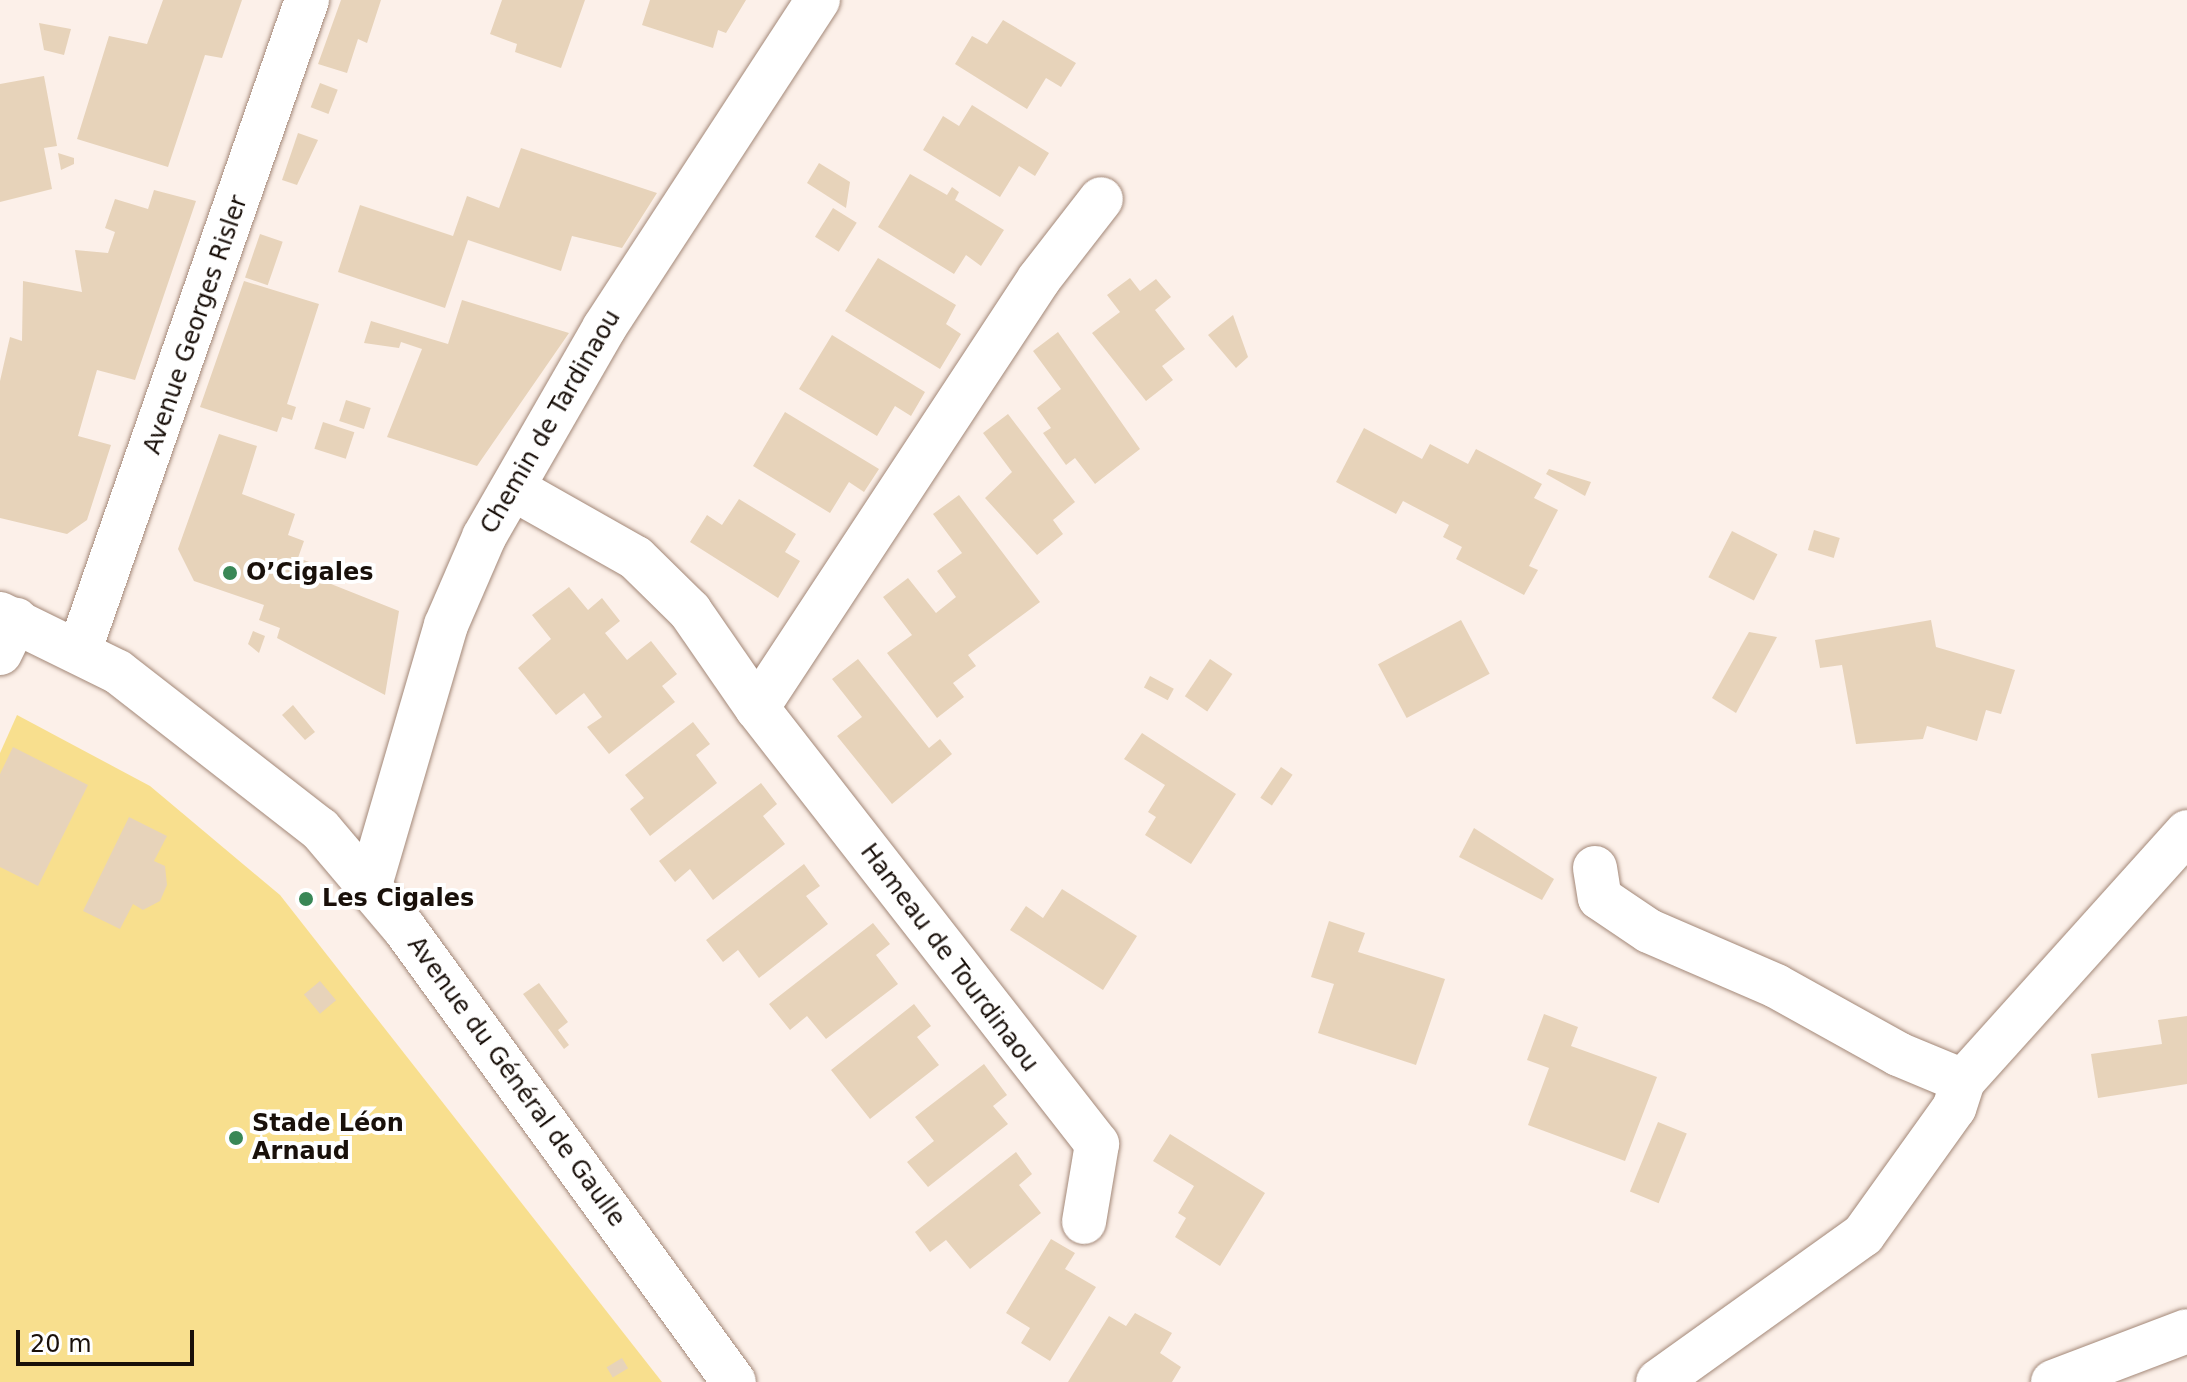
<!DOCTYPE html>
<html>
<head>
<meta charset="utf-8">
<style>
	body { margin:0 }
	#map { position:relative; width:2187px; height:1382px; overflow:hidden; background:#fcf0e9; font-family:"DejaVu Sans",sans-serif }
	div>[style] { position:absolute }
	.green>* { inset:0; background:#f8df8e }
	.building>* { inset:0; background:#e7d3ba; transform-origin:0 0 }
	.roads { filter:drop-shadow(0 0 2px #a38878) drop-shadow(0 0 2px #a38878) }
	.street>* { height:44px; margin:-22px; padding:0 22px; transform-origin:22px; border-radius:22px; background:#fff }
	.secondary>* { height:44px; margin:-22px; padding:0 22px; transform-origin:22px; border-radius:22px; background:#fff }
	.dots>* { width:22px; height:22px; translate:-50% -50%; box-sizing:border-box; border:4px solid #fff; border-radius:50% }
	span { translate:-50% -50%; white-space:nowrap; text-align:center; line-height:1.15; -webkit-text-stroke:8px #fff; paint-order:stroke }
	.street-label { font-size:24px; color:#19100a }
	.poi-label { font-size:24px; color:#19100a; font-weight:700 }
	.left { translate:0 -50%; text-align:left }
	.scale { position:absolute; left:16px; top:1330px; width:178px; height:36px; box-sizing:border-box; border:4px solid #19100a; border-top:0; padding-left:10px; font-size:24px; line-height:28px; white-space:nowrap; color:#19100a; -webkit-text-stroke:6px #fff; paint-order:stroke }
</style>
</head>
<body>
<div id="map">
	<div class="green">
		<div style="clip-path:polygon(17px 715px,150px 786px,280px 895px,662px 1382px,0 1382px,0 753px)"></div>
	</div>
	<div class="building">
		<div style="clip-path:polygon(163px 0,242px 0,222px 58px,205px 55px,168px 167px,77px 139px,109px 36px,147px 44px)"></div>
		<div style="clip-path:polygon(341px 0,381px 0,367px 43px,358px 39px,347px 73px,318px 64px)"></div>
		<div style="clip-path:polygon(502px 0,585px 0,561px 68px,515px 52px,517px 44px,490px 34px)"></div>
		<div style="clip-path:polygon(650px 0,746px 0,726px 33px,718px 30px,713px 48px,642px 25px)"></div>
		<div style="clip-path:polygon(1003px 20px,1076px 63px,1061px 87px,1046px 78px,1027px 109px,955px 64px,972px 36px,987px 44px)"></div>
		<div style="clip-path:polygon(39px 23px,71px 29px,64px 55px,44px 50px)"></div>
		<div style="clip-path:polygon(44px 76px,57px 146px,44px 148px,52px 189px,0 202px,0 84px)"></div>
		<div style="left:320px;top:83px;width:19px;height:26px;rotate:21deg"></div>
		<div style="clip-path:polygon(972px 105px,1049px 153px,1035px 176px,1019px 166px,1000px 197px,923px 150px,943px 116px,959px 126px)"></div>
		<div style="clip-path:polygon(298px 133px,318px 140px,297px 185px,282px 180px)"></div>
		<div style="clip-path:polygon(521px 148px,657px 193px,622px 248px,572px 236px,561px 271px,468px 240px,445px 308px,338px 272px,360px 205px,453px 236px,467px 196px,499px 208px)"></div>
		<div style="clip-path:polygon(58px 153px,74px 158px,74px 164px,61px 170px)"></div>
		<div style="clip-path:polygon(819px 163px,850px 182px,846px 208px,807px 183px)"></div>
		<div style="clip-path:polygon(910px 174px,947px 195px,952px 187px,959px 192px,955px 200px,1004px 230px,981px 266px,966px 255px,954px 274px,878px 227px)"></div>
		<div style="clip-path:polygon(154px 190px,196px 201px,135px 380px,97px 370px,78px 436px,111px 445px,87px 520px,67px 534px,0 518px,0 381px,10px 337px,22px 341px,23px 281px,82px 292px,75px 250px,108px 253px,115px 232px,105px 228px,115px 199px,148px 209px)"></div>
		<div style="left:833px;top:208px;width:28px;height:34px;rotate:32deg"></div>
		<div style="left:260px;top:234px;width:24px;height:46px;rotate:19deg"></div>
		<div style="clip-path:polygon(878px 258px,956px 305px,946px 324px,961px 334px,940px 369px,845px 311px)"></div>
		<div style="clip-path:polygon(1130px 278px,1140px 291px,1156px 279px,1171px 297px,1155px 310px,1185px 349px,1162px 366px,1173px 380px,1146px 401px,1092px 333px,1120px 312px,1107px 295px)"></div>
		<div style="clip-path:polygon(244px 281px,319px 304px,287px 404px,296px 407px,292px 420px,282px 417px,277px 432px,200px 407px)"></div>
		<div style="clip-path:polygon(462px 300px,569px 333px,477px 466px,387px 437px,422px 349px,401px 342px,399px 348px,364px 343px,371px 321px,448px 344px)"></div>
		<div style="clip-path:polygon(1233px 315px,1248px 357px,1236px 368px,1208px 335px)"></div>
		<div style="clip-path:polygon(1058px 332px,1140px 449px,1095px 484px,1075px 458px,1066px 465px,1043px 433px,1051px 428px,1037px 408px,1061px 389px,1033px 351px)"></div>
		<div style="clip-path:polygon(832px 335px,925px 392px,911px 416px,895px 406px,877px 436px,799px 389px)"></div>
		<div style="left:346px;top:400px;width:26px;height:22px;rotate:18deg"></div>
		<div style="clip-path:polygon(785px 412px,879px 469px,864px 492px,849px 482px,830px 513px,753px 466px)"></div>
		<div style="clip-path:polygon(1008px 414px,1075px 502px,1053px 520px,1063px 534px,1037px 555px,985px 498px,1012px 472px,983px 433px)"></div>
		<div style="left:323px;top:422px;width:33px;height:28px;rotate:18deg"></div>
		<div style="clip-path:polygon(1364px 428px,1422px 459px,1430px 444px,1468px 464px,1476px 449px,1542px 484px,1534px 498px,1558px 510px,1529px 566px,1538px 570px,1524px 595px,1456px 559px,1462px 547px,1443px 537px,1449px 525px,1403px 501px,1396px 514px,1336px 482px)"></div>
		<div style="clip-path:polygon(219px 434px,257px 446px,242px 494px,295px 514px,288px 535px,304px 541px,298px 558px,312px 563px,321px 580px,399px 611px,385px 695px,277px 638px,280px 628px,259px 620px,264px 605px,194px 581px,178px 549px)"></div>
		<div style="clip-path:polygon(1549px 469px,1591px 482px,1585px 496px,1546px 474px)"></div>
		<div style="clip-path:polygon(959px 495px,1040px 602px,968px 655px,976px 666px,953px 683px,964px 697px,937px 718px,887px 653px,912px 635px,883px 597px,908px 578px,936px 613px,956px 597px,937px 571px,962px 553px,933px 514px)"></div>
		<div style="clip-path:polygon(739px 499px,796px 534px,785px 552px,800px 561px,778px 598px,690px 542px,707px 515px,722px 525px)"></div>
		<div style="left:1814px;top:530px;width:27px;height:21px;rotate:17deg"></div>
		<div style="left:1732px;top:531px;width:51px;height:52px;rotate:27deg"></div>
		<div style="clip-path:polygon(569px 587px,588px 610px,602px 598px,620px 621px,605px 633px,627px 660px,651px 641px,677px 674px,662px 686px,675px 702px,609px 754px,587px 727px,602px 717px,584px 693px,556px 715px,518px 668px,551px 639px,532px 615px)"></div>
		<div style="left:1461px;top:620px;width:61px;height:94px;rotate:62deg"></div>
		<div style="clip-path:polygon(1931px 620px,1936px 647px,2015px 670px,2001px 714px,1986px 710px,1977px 741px,1927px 726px,1923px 739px,1856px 744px,1842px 665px,1820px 668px,1815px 640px)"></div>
		<div style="clip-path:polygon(253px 631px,265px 636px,259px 653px,248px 644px)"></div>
		<div style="clip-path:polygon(1749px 632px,1777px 637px,1736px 713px,1712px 698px)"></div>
		<div style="clip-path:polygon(858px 659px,929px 748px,940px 739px,952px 754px,892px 804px,837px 736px,862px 717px,832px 679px)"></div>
		<div style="left:1210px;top:659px;width:27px;height:45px;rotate:34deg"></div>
		<div style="left:1150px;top:676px;width:27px;height:13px;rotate:28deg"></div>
		<div style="clip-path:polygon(293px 705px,315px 732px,305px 740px,282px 715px)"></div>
		<div style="clip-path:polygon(693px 722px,710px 744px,696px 755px,717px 783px,650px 836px,630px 809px,644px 798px,625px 775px)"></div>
		<div style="clip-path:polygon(1142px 733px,1236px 794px,1191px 864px,1145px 835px,1156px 817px,1148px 812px,1165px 785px,1124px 759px)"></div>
		<div style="clip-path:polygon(13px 747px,88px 785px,38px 886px,0 867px,0 774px)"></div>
		<div style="left:1281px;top:767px;width:14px;height:37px;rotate:34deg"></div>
		<div style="clip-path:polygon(761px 783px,777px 804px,763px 816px,785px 844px,713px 900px,690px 869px,675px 882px,659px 861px)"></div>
		<div style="clip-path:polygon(129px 817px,167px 836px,154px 861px,165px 866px,167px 885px,160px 901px,143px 910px,133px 904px,120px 929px,83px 911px)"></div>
		<div style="clip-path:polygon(1474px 828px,1554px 879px,1542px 900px,1459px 857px)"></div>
		<div style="clip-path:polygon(804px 864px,820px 886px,806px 896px,828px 924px,759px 978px,738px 950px,723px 962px,706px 940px)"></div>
		<div style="clip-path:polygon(1062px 889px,1137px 936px,1103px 990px,1010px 930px,1026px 906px,1043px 918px)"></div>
		<div style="clip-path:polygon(1329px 921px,1365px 933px,1358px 952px,1445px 979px,1416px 1065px,1318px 1033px,1334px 984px,1311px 977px)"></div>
		<div style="clip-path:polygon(873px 923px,890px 944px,876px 955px,898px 984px,826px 1039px,807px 1016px,790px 1030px,769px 1004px)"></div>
		<div style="left:320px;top:981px;width:25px;height:21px;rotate:50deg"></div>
		<div style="clip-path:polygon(539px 983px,568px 1022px,558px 1030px,569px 1045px,564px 1049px,523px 994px)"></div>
		<div style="clip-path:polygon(914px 1004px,931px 1026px,917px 1037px,939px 1065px,870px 1119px,831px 1070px)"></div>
		<div style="clip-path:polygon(1544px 1014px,1578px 1027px,1571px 1046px,1657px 1077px,1625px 1161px,1528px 1125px,1549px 1068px,1527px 1060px)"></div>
		<div style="clip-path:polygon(2187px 1016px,2187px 1084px,2098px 1098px,2091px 1054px,2162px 1044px,2158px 1020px)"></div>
		<div style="clip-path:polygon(984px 1064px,1007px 1095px,993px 1106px,1008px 1124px,928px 1187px,907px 1162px,934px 1141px,915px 1117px)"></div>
		<div style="left:1658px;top:1122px;width:31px;height:75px;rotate:22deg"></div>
		<div style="clip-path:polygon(1170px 1134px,1265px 1193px,1220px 1266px,1175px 1237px,1186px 1218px,1178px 1213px,1194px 1186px,1153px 1161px)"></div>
		<div style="clip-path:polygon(1016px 1152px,1032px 1174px,1019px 1185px,1041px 1213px,970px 1269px,946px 1240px,930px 1252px,915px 1232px)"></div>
		<div style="clip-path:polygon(1051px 1239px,1075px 1253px,1065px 1269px,1096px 1287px,1050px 1361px,1021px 1343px,1030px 1328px,1006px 1313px)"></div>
		<div style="clip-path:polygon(1135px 1313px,1172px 1333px,1160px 1353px,1181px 1367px,1172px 1382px,1068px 1382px,1109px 1316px,1126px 1326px)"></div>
		<div style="left:622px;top:1358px;width:12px;height:18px;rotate:59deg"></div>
	</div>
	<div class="roads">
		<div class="street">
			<div style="left:514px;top:489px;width:140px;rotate:29.5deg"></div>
			<div style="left:636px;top:558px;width:76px;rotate:44.5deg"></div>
			<div style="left:690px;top:611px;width:118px;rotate:55.4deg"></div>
			<div style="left:757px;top:708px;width:513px;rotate:-56.68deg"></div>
			<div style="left:1039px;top:279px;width:101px;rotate:-52.2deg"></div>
			<div style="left:80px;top:649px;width:688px;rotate:-70.72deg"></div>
			<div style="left:0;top:653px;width:37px;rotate:-64deg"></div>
			<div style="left:757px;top:708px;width:553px;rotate:52.05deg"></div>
			<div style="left:1097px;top:1144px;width:79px;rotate:99.5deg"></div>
			<div style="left:1595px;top:868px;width:30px;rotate:81deg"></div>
			<div style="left:1600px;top:898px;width:59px;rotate:34deg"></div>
			<div style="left:1649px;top:931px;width:138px;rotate:23.4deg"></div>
			<div style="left:1776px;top:986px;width:140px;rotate:29.1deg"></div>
			<div style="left:1898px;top:1054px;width:70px;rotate:22.6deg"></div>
			<div style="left:1963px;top:1081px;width:28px;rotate:108deg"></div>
			<div style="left:1954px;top:1108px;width:156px;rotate:125.6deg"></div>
			<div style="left:1863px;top:1235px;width:252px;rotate:144.4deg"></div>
			<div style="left:370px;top:885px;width:271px;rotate:-73.7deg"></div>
			<div style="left:446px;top:625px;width:96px;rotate:-66.6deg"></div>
			<div style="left:484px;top:537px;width:241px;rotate:-60.1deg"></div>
			<div style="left:604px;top:328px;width:392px;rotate:-56.9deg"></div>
			<div style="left:1963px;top:1081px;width:335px;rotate:-48deg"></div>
		</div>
		<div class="secondary">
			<div style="left:0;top:614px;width:131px;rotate:26.2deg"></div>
			<div style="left:118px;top:672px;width:256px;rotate:37.9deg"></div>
			<div style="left:320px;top:829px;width:130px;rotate:49.7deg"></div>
			<div style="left:404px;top:928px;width:561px;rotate:53.99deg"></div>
			<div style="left:2053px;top:1382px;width:143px;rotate:-20.8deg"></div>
		</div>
	</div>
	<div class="dots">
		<div style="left:230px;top:573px;background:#398756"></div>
		<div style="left:306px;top:899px;background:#398756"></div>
		<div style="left:236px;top:1138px;background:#398756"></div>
	</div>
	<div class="street-label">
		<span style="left:196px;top:325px;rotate:-71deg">Avenue Georges Risler</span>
		<span style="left:551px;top:422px;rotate:-60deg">Chemin de Tardinaou</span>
		<span style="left:949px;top:958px;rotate:53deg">Hameau de Tourdinaou</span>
		<span style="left:516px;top:1082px;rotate:54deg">Avenue du Général de Gaulle</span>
	</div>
	<div class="poi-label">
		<span class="left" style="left:246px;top:573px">O’Cigales</span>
		<span class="left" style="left:322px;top:899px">Les Cigales</span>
		<span class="left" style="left:252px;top:1138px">Stade Léon<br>Arnaud</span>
	</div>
	<div class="scale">20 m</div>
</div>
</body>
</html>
